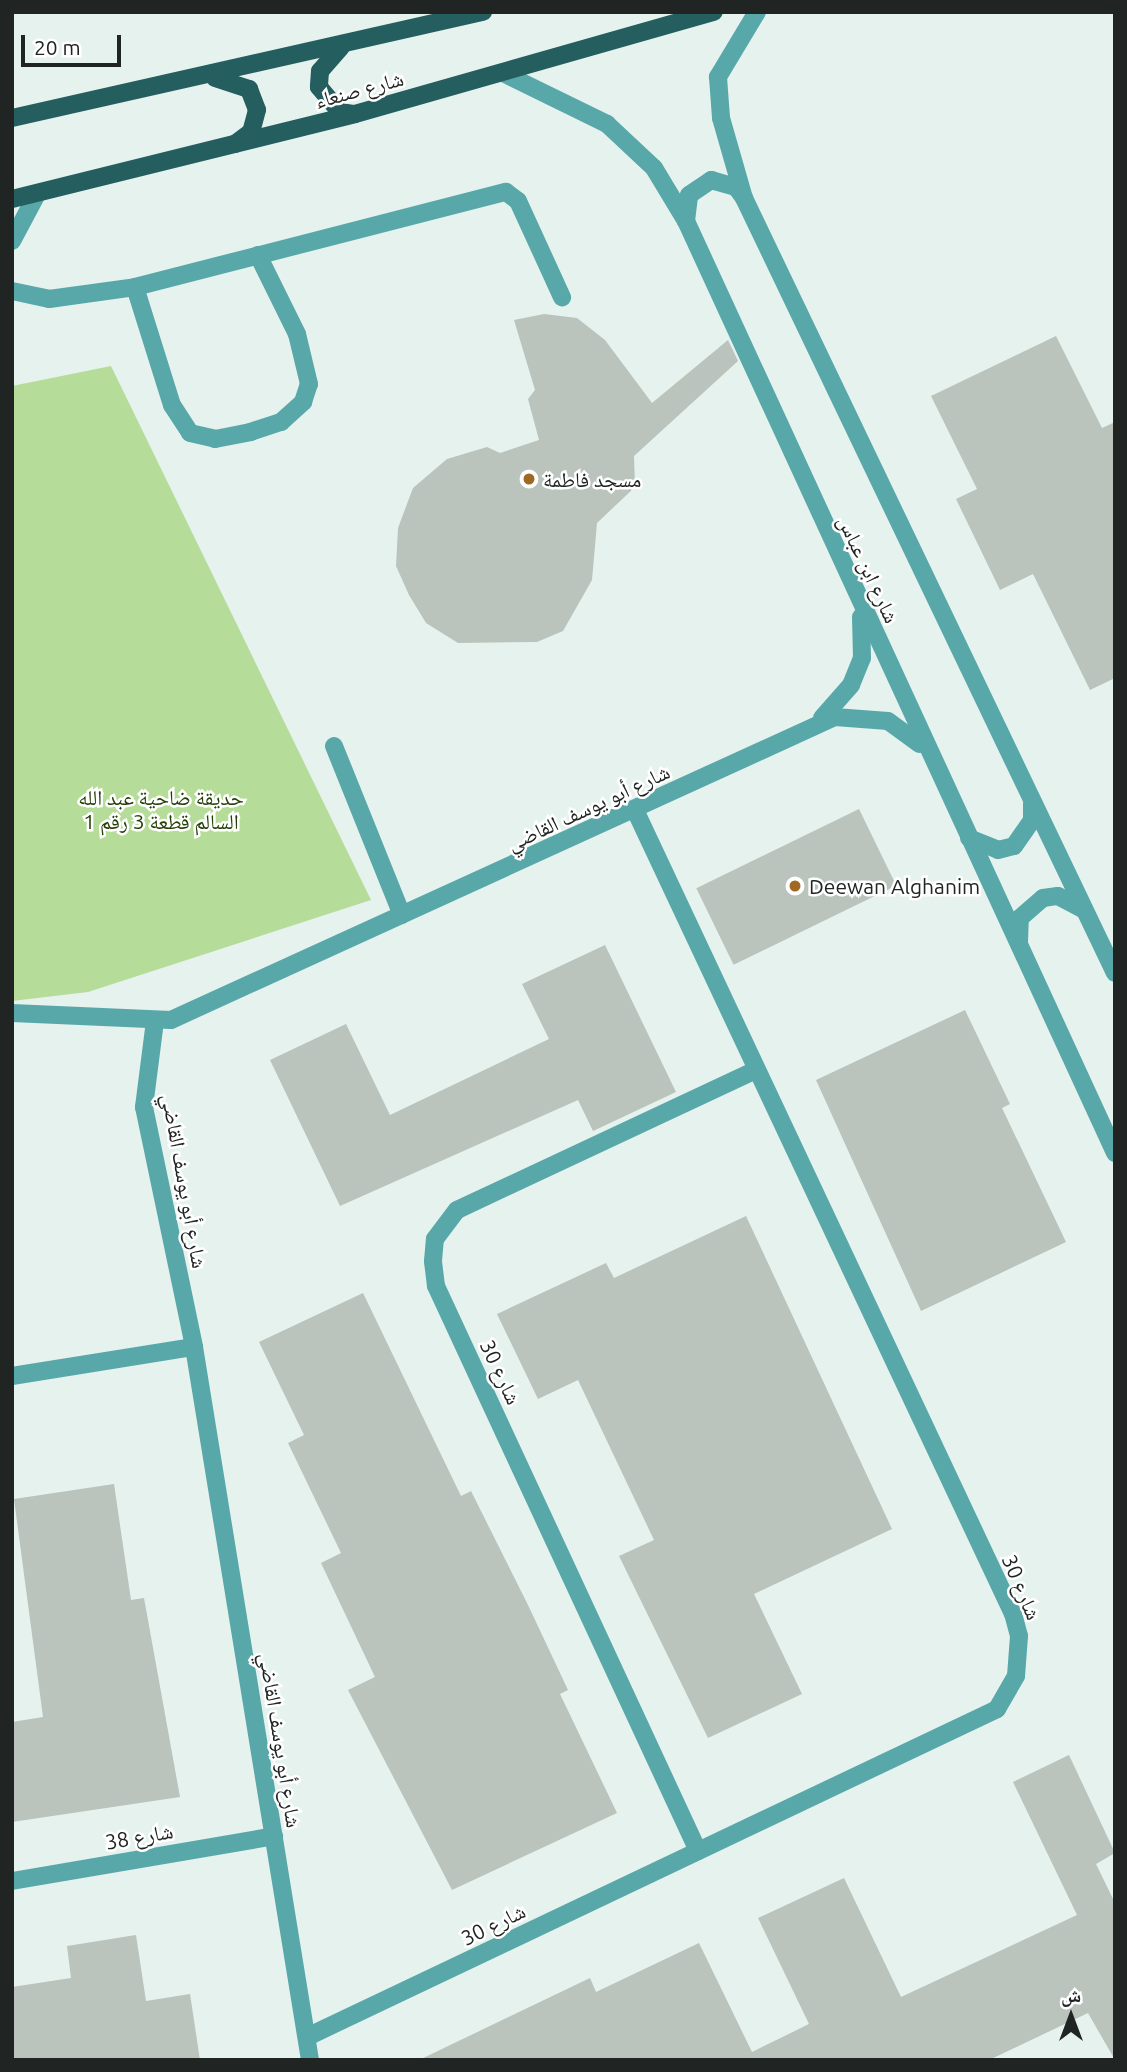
<!DOCTYPE html>
<html>
<head>
<meta charset="utf-8">
<style>
	body { margin:0 }
	#map { position:relative; width:1127px; height:2072px; overflow:hidden; background:#e6f2ee; font-family:Ubuntu,"Noto Naskh Arabic",sans-serif }
	div>[style] { position:absolute }
	.green>* { inset:0; background:#b6dc99 }
	.building>* { inset:0; background:#bac3bc; transform-origin:0 0 }
	.minor>* { height:18px; margin:-9px; padding:0 9px; transform-origin:9px; border-radius:9px; background:#58a8aa }
	.major>* { height:18px; margin:-9px; padding:0 9px; transform-origin:9px; border-radius:9px; background:#245e5f }
	.dots>* { width:19px; height:19px; translate:-50% -50%; box-sizing:border-box; border:4px solid #fff; border-radius:50% }
	span { translate:-50% -50%; white-space:nowrap; text-align:center; line-height:1.15; -webkit-text-stroke:5px #fff; paint-order:stroke }
	.street-label { font-size:21px; color:#202423 }
	.poi-label { font-size:21px; color:#202423 }
	.left { translate:0 -50%; text-align:left }
	.park-label { font-size:21px; color:#243f06 }
	.frame { position:absolute; inset:0; border:14px solid #202423; pointer-events:none }
	.north { position:absolute; left:1036px; top:1981px; width:70px; height:70px; -webkit-text-stroke:5px #fff; paint-order:stroke; rotate:0deg; font-size:19px; font-weight:700; line-height:28px; text-align:center; color:#202423 }
	.north::after { content:''; display:block; margin:auto; width:24px; height:32px; background:#202423; clip-path:polygon(50% 0,100% 100%,50% 72%,0 100%) }
	.scale { position:absolute; left:21px; top:35px; width:100px; height:32px; box-sizing:border-box; border:4px solid #202423; border-top:0; padding-left:9px; font-size:21px; line-height:24px; white-space:nowrap; color:#202423; -webkit-text-stroke:5px #fff; paint-order:stroke }
</style>
</head>
<body>
<div id="map">
	<div class="green">
		<div style="clip-path:polygon(111px 366px,371px 900px,88px 992px,12px 1001px,12px 386px)"></div>
	</div>
	<div class="building">
		<div style="clip-path:polygon(544px 314px,577px 318px,605px 340px,652px 403px,728px 340px,738px 361px,634px 456px,635px 487px,597px 523px,592px 580px,563px 631px,537px 642px,458px 643px,426px 623px,409px 595px,396px 566px,398px 528px,413px 488px,447px 459px,487px 447px,500px 453px,539px 440px,528px 399px,535px 390px,514px 320px)"></div>
		<div style="clip-path:polygon(1056px 336px,1102px 428px,1115px 422px,1115px 678px,1090px 690px,1033px 574px,1000px 590px,956px 499px,977px 489px,931px 396px)"></div>
		<div style="left:859px;top:809px;width:85px;height:181px;rotate:64deg"></div>
		<div style="clip-path:polygon(605px 945px,676px 1092px,593px 1131px,578px 1100px,340px 1206px,270px 1060px,346px 1024px,390px 1115px,549px 1039px,522px 984px)"></div>
		<div style="clip-path:polygon(965px 1010px,1010px 1104px,1002px 1108px,1066px 1242px,921px 1311px,816px 1080px)"></div>
		<div style="clip-path:polygon(746px 1216px,892px 1529px,754px 1594px,802px 1694px,708px 1738px,619px 1556px,654px 1540px,578px 1380px,538px 1399px,497px 1314px,606px 1263px,614px 1278px)"></div>
		<div style="clip-path:polygon(363px 1293px,461px 1496px,471px 1491px,528px 1605px,568px 1690px,560px 1694px,617px 1813px,452px 1890px,348px 1690px,375px 1677px,321px 1563px,341px 1553px,288px 1443px,304px 1435px,259px 1342px)"></div>
		<div style="clip-path:polygon(114px 1484px,131px 1600px,144px 1598px,180px 1797px,12px 1822px,12px 1722px,43px 1717px,14px 1499px)"></div>
		<div style="clip-path:polygon(1069px 1755px,1115px 1853px,1096px 1864px,1115px 1903px,1115px 2060px,1088px 2013px,989px 2060px,419px 2060px,590px 1978px,596px 1992px,699px 1943px,752px 2052px,809px 2024px,758px 1918px,844px 1878px,901px 1997px,1019px 1942px,1077px 1915px,1013px 1782px)"></div>
		<div style="clip-path:polygon(136px 1935px,146px 2001px,190px 1994px,200px 2060px,12px 2060px,12px 1987px,71px 1978px,67px 1946px)"></div>
	</div>
	<div class="minor">
		<div style="left:757px;top:12px;width:76px;rotate:121deg"></div>
		<div style="left:718px;top:77px;width:41px;rotate:85.8deg"></div>
		<div style="left:721px;top:118px;width:83px;rotate:74deg"></div>
		<div style="left:744px;top:198px;width:859px;rotate:64.42deg"></div>
		<div style="left:505px;top:74px;width:114px;rotate:26.1deg"></div>
		<div style="left:607px;top:124px;width:64px;rotate:43.1deg"></div>
		<div style="left:654px;top:168px;width:62px;rotate:58.9deg"></div>
		<div style="left:686px;top:221px;width:1026px;rotate:65.28deg"></div>
		<div style="left:686px;top:221px;width:26px;rotate:-83deg"></div>
		<div style="left:689px;top:195px;width:27px;rotate:-34deg"></div>
		<div style="left:711px;top:180px;width:26px;rotate:16deg"></div>
		<div style="left:736px;top:187px;width:14px;rotate:54deg"></div>
		<div style="left:12px;top:241px;width:53px;rotate:-62deg"></div>
		<div style="left:135px;top:287px;width:124px;rotate:72.6deg"></div>
		<div style="left:172px;top:405px;width:33px;rotate:57deg"></div>
		<div style="left:190px;top:433px;width:26px;rotate:13deg"></div>
		<div style="left:215px;top:439px;width:36px;rotate:-11deg"></div>
		<div style="left:250px;top:432px;width:33px;rotate:-18deg"></div>
		<div style="left:281px;top:422px;width:30px;rotate:-42deg"></div>
		<div style="left:303px;top:402px;width:19px;rotate:-72deg"></div>
		<div style="left:309px;top:384px;width:51px;rotate:-103.5deg"></div>
		<div style="left:297px;top:334px;width:88px;rotate:-116.3deg"></div>
		<div style="left:12px;top:291px;width:38px;rotate:12deg"></div>
		<div style="left:49px;top:299px;width:87px;rotate:-7.9deg"></div>
		<div style="left:135px;top:287px;width:383px;rotate:-14.4deg"></div>
		<div style="left:506px;top:192px;width:15px;rotate:37deg"></div>
		<div style="left:518px;top:201px;width:106px;rotate:65.4deg"></div>
		<div style="left:822px;top:718px;width:44px;rotate:-48.7deg"></div>
		<div style="left:851px;top:685px;width:29px;rotate:-68deg"></div>
		<div style="left:862px;top:658px;width:41px;rotate:-91.4deg"></div>
		<div style="left:334px;top:746px;width:182px;rotate:68.1deg"></div>
		<div style="left:969px;top:838px;width:31px;rotate:22deg"></div>
		<div style="left:998px;top:850px;width:16px;rotate:-14deg"></div>
		<div style="left:1014px;top:846px;width:32px;rotate:-55deg"></div>
		<div style="left:1032px;top:820px;width:16px;rotate:-90deg"></div>
		<div style="left:1019px;top:942px;width:24px;rotate:-88deg"></div>
		<div style="left:1020px;top:918px;width:30px;rotate:-41deg"></div>
		<div style="left:1043px;top:898px;width:15px;rotate:-8deg"></div>
		<div style="left:1058px;top:896px;width:30px;rotate:28deg"></div>
		<div style="left:12px;top:1013px;width:159px;rotate:2.5deg"></div>
		<div style="left:171px;top:1020px;width:730px;rotate:-24.53deg"></div>
		<div style="left:835px;top:717px;width:53px;rotate:4.3deg"></div>
		<div style="left:888px;top:721px;width:39px;rotate:36deg"></div>
		<div style="left:155px;top:1021px;width:87px;rotate:97.3deg"></div>
		<div style="left:144px;top:1107px;width:245px;rotate:78.2deg"></div>
		<div style="left:194px;top:1347px;width:722px;rotate:80.76deg"></div>
		<div style="left:12px;top:1376px;width:184px;rotate:-9.1deg"></div>
		<div style="left:698px;top:1851px;width:623px;rotate:-114.88deg"></div>
		<div style="left:436px;top:1286px;width:25px;rotate:-97deg"></div>
		<div style="left:433px;top:1261px;width:22px;rotate:-85deg"></div>
		<div style="left:435px;top:1239px;width:36px;rotate:-53deg"></div>
		<div style="left:457px;top:1210px;width:328px;rotate:-25.1deg"></div>
		<div style="left:12px;top:1881px;width:266px;rotate:-9.7deg"></div>
		<div style="left:307px;top:2037px;width:764px;rotate:-25.42deg"></div>
		<div style="left:997px;top:1709px;width:38px;rotate:-60deg"></div>
		<div style="left:1016px;top:1676px;width:40px;rotate:-85.7deg"></div>
		<div style="left:1019px;top:1636px;width:23px;rotate:-105deg"></div>
		<div style="left:1013px;top:1614px;width:886px;rotate:-115.18deg"></div>
	</div>
	<div class="major">
		<div style="left:341px;top:47px;width:32px;rotate:131deg"></div>
		<div style="left:320px;top:71px;width:16px;rotate:94deg"></div>
		<div style="left:319px;top:87px;width:33px;rotate:50deg"></div>
		<div style="left:340px;top:112px;width:15px;rotate:8deg"></div>
		<div style="left:215px;top:78px;width:36px;rotate:18deg"></div>
		<div style="left:249px;top:89px;width:22px;rotate:69deg"></div>
		<div style="left:257px;top:110px;width:23px;rotate:105deg"></div>
		<div style="left:251px;top:132px;width:20px;rotate:143deg"></div>
		<div style="left:12px;top:118px;width:483px;rotate:-12.7deg"></div>
		<div style="left:12px;top:199px;width:353px;rotate:-13.9deg"></div>
		<div style="left:355px;top:114px;width:373px;rotate:-15.9deg"></div>
	</div>
	<div class="dots">
		<div style="left:529px;top:479px;background:#9f6823"></div>
		<div style="left:795px;top:886px;background:#9f6823"></div>
	</div>
	<div class="street-label">
		<span style="left:359px;top:89px;rotate:-15deg">شارع صنعاء</span>
		<span style="left:869px;top:569px;rotate:65deg">شارع ابن عباس</span>
		<span style="left:588px;top:807px;rotate:-25deg">شارع أبو يوسف القاضي</span>
		<span style="left:185px;top:1181px;rotate:80deg">شارع أبو يوسف القاضي</span>
		<span style="left:501px;top:1372px;rotate:65deg">شارع 30</span>
		<span style="left:1022px;top:1587px;rotate:67deg">شارع 30</span>
		<span style="left:281px;top:1740px;rotate:81deg">شارع أبو يوسف القاضي</span>
		<span style="left:139px;top:1836px;rotate:-10deg">شارع 38</span>
		<span style="left:493px;top:1924px;rotate:-26deg">شارع 30</span>
	</div>
	<div class="poi-label">
		<span class="left" style="left:543px;top:479px">مسجد فاطمة</span>
		<span class="left" style="left:809px;top:886px">Deewan Alghanim</span>
	</div>
	<div class="park-label">
		<span style="left:161px;top:809px">حديقة ضاحية عبد الله<br>السالم قطعة 3 رقم 1</span>
	</div>
	<div class="frame"></div>
	<div class="north">ش</div>
	<div class="scale">20 m</div>
</div>
</body>
</html>
